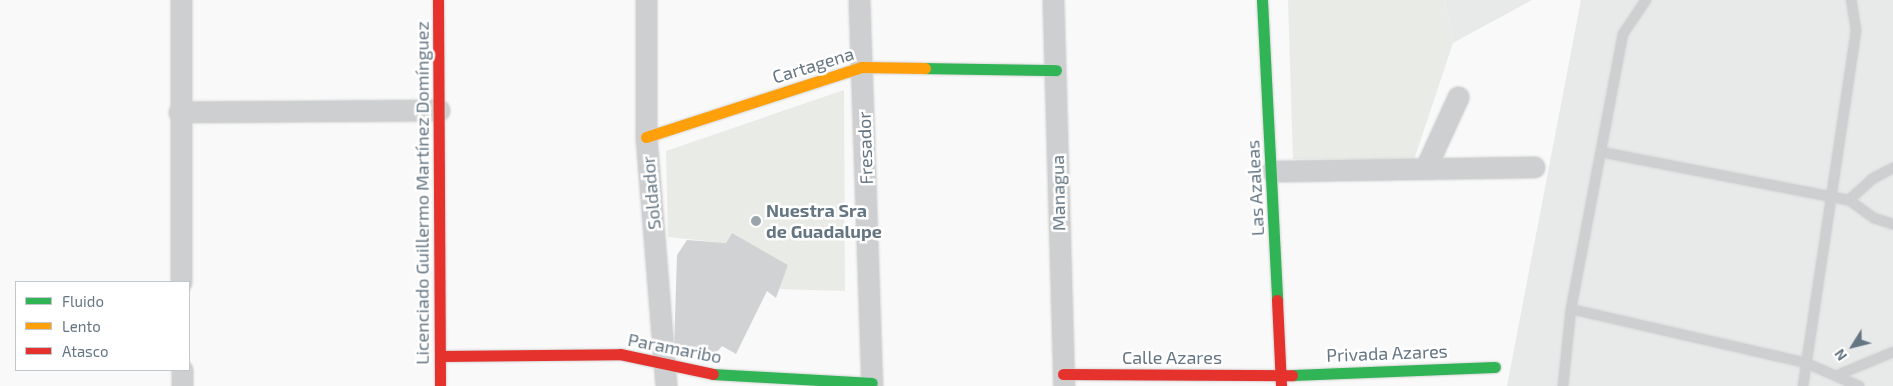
<!DOCTYPE html>
<html>
<head>
<meta charset="utf-8">
<style>
	body { margin:0 }
	#map { position:relative; width:1893px; height:386px; overflow:hidden; background:#f9f9f9; font-family:"Exo 2",sans-serif }
	div>[style] { position:absolute }
	.built>* { inset:0; background:#e8e9e9 }
	.green>* { inset:0; background:#e8ebe6 }
	.building>* { inset:0; background:#d0d2d3 }
	.roads { filter:drop-shadow(0 0 1px #d5d6d7) drop-shadow(0 0 1px #d5d6d7) }
	.lane>* { height:10px; margin:-5px; padding:0 5px; transform-origin:5px; border-radius:5px; background:#cecfd0 }
	.street>* { height:21px; margin:-10.5px; padding:0 10.5px; transform-origin:10.5px; border-radius:10.5px; background:#cecfd0 }
	.fast>* { height:11px; margin:-5.5px; padding:0 5.5px; transform-origin:5.5px; border-radius:5.5px; background:#30b455 }
	.slow>* { height:11px; margin:-5.5px; padding:0 5.5px; transform-origin:5.5px; border-radius:5.5px; background:#ff9f0a }
	.jam>* { height:11px; margin:-5.5px; padding:0 5.5px; transform-origin:5.5px; border-radius:5.5px; background:#e5322d }
	.dots>* { width:14px; height:14px; translate:-50% -50%; box-sizing:border-box; border:2px solid #fff; border-radius:50% }
	span { translate:-50% -50%; white-space:nowrap; text-align:center; line-height:1.15; -webkit-text-stroke:5px #fff; paint-order:stroke }
	.street-label { font-size:18px; color:#657683 }
	.poi-label { font-size:18px; color:#657683; font-weight:700 }
	.left { translate:0 -50%; text-align:left }
	.legend { position:absolute; left:15px; top:281px; width:175px; height:90px; box-sizing:border-box; background:#fff; border:1px solid #c1c8cd; margin:0; padding:6px 9px; list-style:none; font-size:15px; color:#657683 }
	.legend li { display:flex; align-items:center; gap:10px; height:25px }
	.legend b { width:25px; border:1px solid #c1c8cd }
	.north { position:absolute; left:1828px; top:321px; width:50px; height:50px; -webkit-text-stroke:4px #fff; paint-order:stroke; rotate:234deg; font-size:14px; font-weight:700; line-height:20px; text-align:center; color:#657683 }
	.north::after { content:''; display:block; margin:auto; width:18px; height:22px; background:#657683; clip-path:polygon(50% 0,100% 100%,50% 72%,0 100%) }
</style>
</head>
<body>
<div id="map">
	<div class="built">
		<div style="clip-path:polygon(1445px 0,1532px 0,1453px 43px)"></div>
		<div style="clip-path:polygon(1581px 0,1893px 0,1893px 386px,1507px 386px)"></div>
	</div>
	<div class="green">
		<div style="clip-path:polygon(1288px 0,1445px 0,1453px 43px,1414px 160px,1293px 159px)"></div>
		<div style="clip-path:polygon(844px 90px,845px 291px,779px 289px,788px 265px,732px 233px,726px 243px,668px 237px,666px 151px)"></div>
	</div>
	<div class="building">
		<div style="clip-path:polygon(732px 233px,788px 265px,776px 298px,767px 291px,736px 354px,722px 346px,716px 353px,674px 351px,677px 255px,687px 240px,726px 243px)"></div>
	</div>
	<div class="roads">
		<div class="lane">
			<div style="left:1601px;top:152px;width:253px;rotate:11deg"></div>
			<div style="left:1849px;top:200px;width:31px;rotate:36deg"></div>
			<div style="left:1874px;top:218px;width:20px;rotate:18deg"></div>
			<div style="left:1849px;top:200px;width:31px;rotate:-42deg"></div>
			<div style="left:1872px;top:179px;width:24px;rotate:-28deg"></div>
			<div style="left:1571px;top:309px;width:241px;rotate:12.9deg"></div>
			<div style="left:1806px;top:363px;width:58px;rotate:23.5deg"></div>
			<div style="left:1840px;top:374px;width:57px;rotate:-22.5deg"></div>
			<div style="left:1563px;top:386px;width:77px;rotate:-84.1deg"></div>
			<div style="left:1571px;top:309px;width:280px;rotate:-79.3deg"></div>
			<div style="left:1623px;top:34px;width:41px;rotate:-55.9deg"></div>
			<div style="left:1803px;top:386px;width:338px;rotate:-81.5deg"></div>
			<div style="left:1853px;top:52px;width:22px;rotate:-82deg"></div>
			<div style="left:1856px;top:30px;width:30px;rotate:-99deg"></div>
		</div>
		<div class="street">
			<div style="left:646px;top:0;width:137px;rotate:90deg"></div>
			<div style="left:646px;top:137px;width:250px;rotate:85.4deg"></div>
			<div style="left:859px;top:0;width:386px;rotate:88.1deg"></div>
			<div style="left:1053px;top:0;width:386px;rotate:88.4deg"></div>
			<div style="left:179px;top:112px;width:260px;rotate:-0.4deg"></div>
			<div style="left:1426px;top:167px;width:77px;rotate:-65.4deg"></div>
			<div style="left:1272px;top:171px;width:262px;rotate:-0.9deg"></div>
			<div style="left:181px;top:282px;width:282px;rotate:-90deg"></div>
			<div style="left:182px;top:370px;width:16px;rotate:90deg"></div>
		</div>
		<div class="fast">
			<div style="left:1262px;top:0;width:300px;rotate:87.1deg"></div>
			<div style="left:925px;top:68px;width:131px;rotate:0.9deg"></div>
			<div style="left:713px;top:374px;width:159px;rotate:3.2deg"></div>
			<div style="left:1292px;top:375px;width:203px;rotate:-2.3deg"></div>
		</div>
		<div class="slow">
			<div style="left:646px;top:137px;width:226px;rotate:-18deg"></div>
			<div style="left:861px;top:67px;width:64px;rotate:0.9deg"></div>
		</div>
		<div class="jam">
			<div style="left:438px;top:0;width:386px;rotate:89.7deg"></div>
			<div style="left:1277px;top:300px;width:86px;rotate:87.3deg"></div>
			<div style="left:441px;top:356px;width:179px;rotate:-0.6deg"></div>
			<div style="left:620px;top:354px;width:95px;rotate:12.1deg"></div>
			<div style="left:1063px;top:374px;width:229px;rotate:0.3deg"></div>
		</div>
	</div>
	<div class="dots">
		<div style="left:756px;top:221px;background:#99a4ac"></div>
	</div>
	<div class="street-label">
		<span style="left:813px;top:65px;rotate:-17deg">Cartagena</span>
		<span style="left:865px;top:148px;rotate:-92deg">Fresador</span>
		<span style="left:1255px;top:188px;rotate:-93deg">Las Azaleas</span>
		<span style="left:422px;top:193px;rotate:-90deg">Licenciado Guillermo Martínez Domínguez</span>
		<span style="left:651px;top:193px;rotate:-95deg">Soldador</span>
		<span style="left:1058px;top:193px;rotate:-91deg">Managua</span>
		<span style="left:675px;top:348px;rotate:11deg">Paramaribo</span>
		<span style="left:1387px;top:353px;rotate:-2deg">Privada Azares</span>
		<span style="left:1172px;top:357px">Calle Azares</span>
	</div>
	<div class="poi-label">
		<span class="left" style="left:766px;top:221px">Nuestra Sra<br>de Guadalupe</span>
	</div>
	<ul class="legend">
	<li><b style="height:6px;background:#30b455"></b>Fluido</li>
	<li><b style="height:6px;background:#ff9f0a"></b>Lento</li>
	<li><b style="height:6px;background:#e5322d"></b>Atasco</li>
	</ul>
	<div class="north">N</div>
</div>
</body>
</html>
